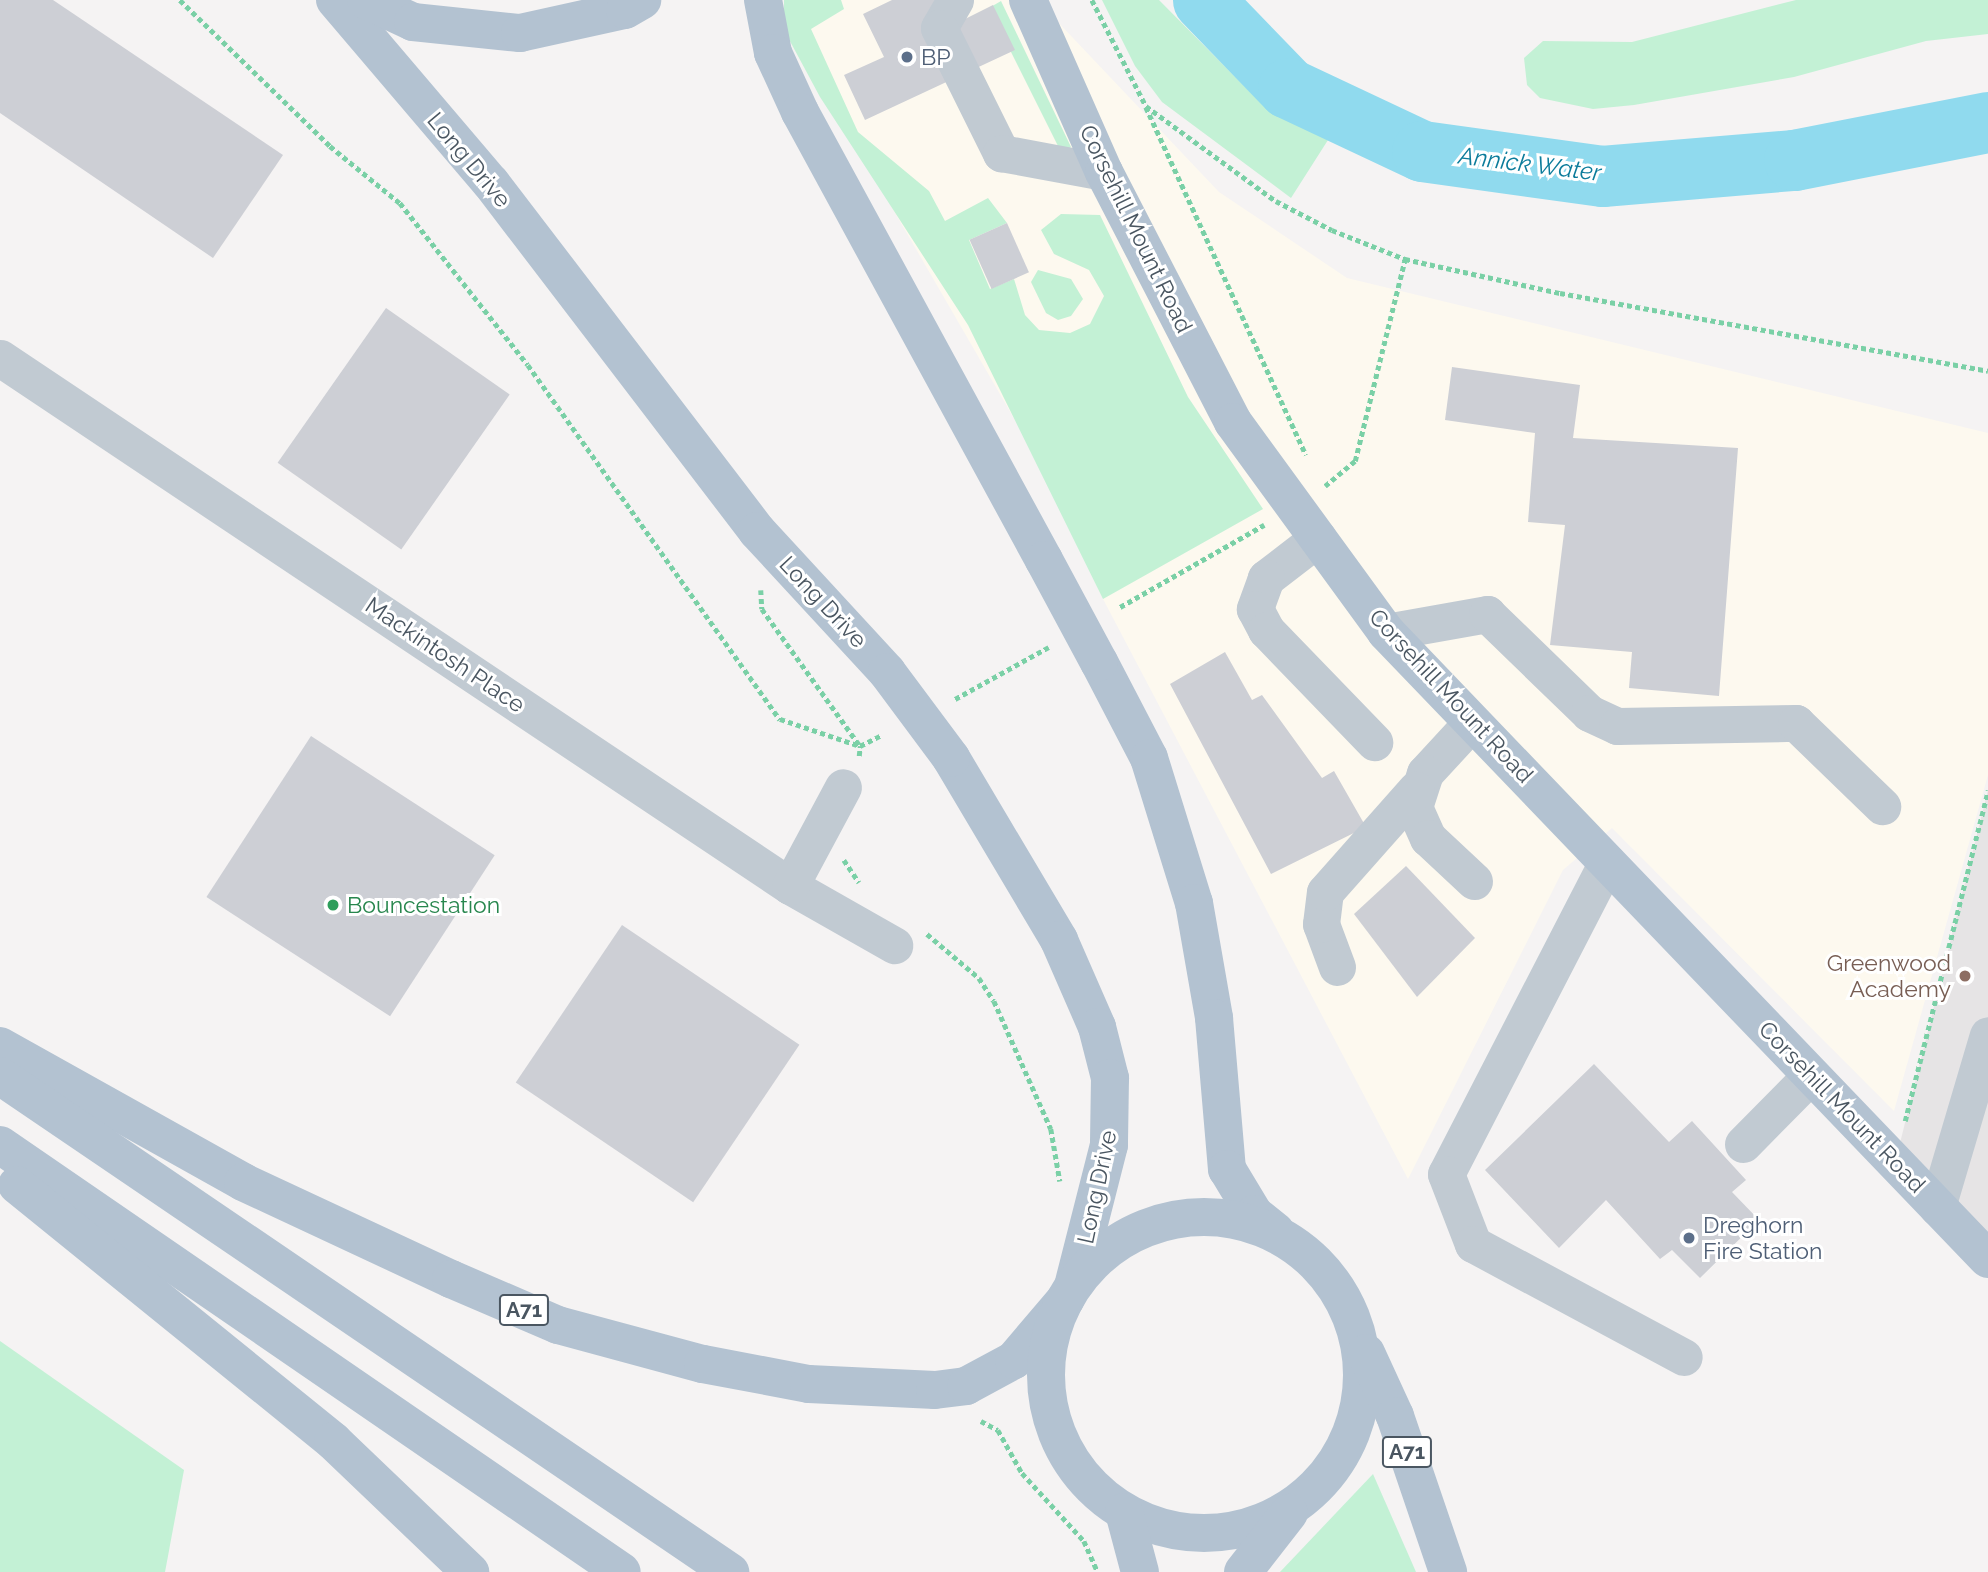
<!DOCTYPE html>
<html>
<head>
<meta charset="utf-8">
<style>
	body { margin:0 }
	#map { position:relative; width:1988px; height:1572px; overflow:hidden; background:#f5f3f3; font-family:Raleway,sans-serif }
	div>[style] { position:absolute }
	.commercial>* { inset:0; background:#fdf9ef }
	.education>* { inset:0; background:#e6e4e5 }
	.green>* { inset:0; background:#c3f1d5 }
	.river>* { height:61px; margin:-30.5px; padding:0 30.5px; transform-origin:30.5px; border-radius:30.5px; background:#90daee }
	.building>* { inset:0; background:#cdcfd5; transform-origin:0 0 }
	.path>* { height:4.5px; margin-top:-2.25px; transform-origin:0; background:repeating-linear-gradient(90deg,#7ad0a6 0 5px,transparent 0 8.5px) }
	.minor>* { height:37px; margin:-18.5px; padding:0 18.5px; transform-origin:18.5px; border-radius:18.5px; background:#c1cad2 }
	.major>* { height:38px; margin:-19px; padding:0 19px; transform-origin:19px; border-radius:19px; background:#b3c2d1 }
	.major>.ring { margin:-19px; padding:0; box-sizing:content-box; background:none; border:38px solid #b3c2d1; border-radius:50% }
	.major-bridge>* { height:38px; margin:-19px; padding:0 19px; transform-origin:19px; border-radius:19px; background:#b3c2d1 }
	.dots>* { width:19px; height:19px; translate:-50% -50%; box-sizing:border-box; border:4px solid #fff; border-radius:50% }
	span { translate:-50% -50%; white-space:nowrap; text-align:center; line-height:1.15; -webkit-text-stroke:6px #fff; paint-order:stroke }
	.shield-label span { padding:2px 5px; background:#fff; border:2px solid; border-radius:5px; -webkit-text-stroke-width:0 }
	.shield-label { font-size:21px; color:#4a5661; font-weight:700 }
	.service-label { font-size:23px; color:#4e5e75 }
	.left { translate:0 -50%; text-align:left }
	.street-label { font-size:23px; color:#4a5661 }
	.leisure-label { font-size:23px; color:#27864d }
	.education-label { font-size:23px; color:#785e54 }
	.right { translate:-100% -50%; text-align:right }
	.water-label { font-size:24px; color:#0c7c9b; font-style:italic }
</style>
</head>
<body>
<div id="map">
	<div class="commercial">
		<div style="clip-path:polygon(804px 0,1037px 0,1219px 192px,1347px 278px,1988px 433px,1988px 775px,1894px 1111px,1612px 828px,1563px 870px,1408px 1179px,1103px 599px,1026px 439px,821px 85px)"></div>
	</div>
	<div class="education">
		<div style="clip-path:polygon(1988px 790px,1988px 1259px,1895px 1163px)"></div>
	</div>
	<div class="green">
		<div style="clip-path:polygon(784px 0,841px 0,844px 9px,811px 29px,858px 132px,929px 191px,945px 221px,988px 198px,1007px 223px,969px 240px,990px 289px,1014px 279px,1025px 315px,1039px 330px,1070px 333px,1090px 324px,1104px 296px,1089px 270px,1054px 254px,1041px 230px,1061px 214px,1100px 215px,1188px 397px,1263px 509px,1103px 599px,968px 325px,820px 97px,784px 30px)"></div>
		<div style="clip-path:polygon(1102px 0,1159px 0,1262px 104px,1328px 140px,1291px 198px,1162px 102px,1135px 66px)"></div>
		<div style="clip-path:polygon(1796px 0,1988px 0,1988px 34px,1926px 41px,1794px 77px,1634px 105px,1593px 109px,1540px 98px,1527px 85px,1524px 58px,1543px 41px,1632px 42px)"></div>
		<div style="clip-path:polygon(1001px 1px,1071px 147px,1062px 154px,989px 8px)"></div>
		<div style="clip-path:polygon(1038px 270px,1071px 279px,1083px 299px,1071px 316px,1058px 320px,1046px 313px,1031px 282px)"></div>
		<div style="clip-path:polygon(0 1341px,184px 1470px,165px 1572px,0 1572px)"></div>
		<div style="clip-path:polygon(1373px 1474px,1416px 1572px,1280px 1572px)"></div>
	</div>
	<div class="river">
		<div style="left:1203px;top:0;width:122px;rotate:46deg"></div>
		<div style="left:1288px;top:88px;width:148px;rotate:25.2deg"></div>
		<div style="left:1422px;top:151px;width:182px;rotate:7.9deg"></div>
		<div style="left:1602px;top:176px;width:193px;rotate:-4.8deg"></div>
		<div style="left:1794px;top:160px;width:198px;rotate:-11.1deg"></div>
	</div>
	<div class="building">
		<div style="clip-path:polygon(0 0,53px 0,283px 155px,213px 258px,0 113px)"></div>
		<div style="clip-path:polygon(892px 0,954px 0,963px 20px,993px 5px,1015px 50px,865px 120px,844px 75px,884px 57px,863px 14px)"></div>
		<div style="left:1007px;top:223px;width:54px;height:41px;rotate:66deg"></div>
		<div style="left:386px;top:308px;width:151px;height:189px;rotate:35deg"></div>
		<div style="clip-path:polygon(1452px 367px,1580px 385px,1573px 438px,1738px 448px,1719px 696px,1629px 688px,1632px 652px,1550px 645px,1565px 525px,1528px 522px,1535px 433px,1445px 420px)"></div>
		<div style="clip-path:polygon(1225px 652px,1252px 700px,1262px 695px,1322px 778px,1334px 771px,1366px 827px,1271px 874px,1170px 684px)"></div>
		<div style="left:311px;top:736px;width:219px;height:192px;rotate:33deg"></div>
		<div style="clip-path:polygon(1406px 866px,1475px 938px,1417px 997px,1354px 914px)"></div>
		<div style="left:622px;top:925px;width:214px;height:190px;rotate:34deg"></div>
		<div style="clip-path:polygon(1594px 1064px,1669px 1142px,1692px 1121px,1746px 1180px,1732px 1192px,1759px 1220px,1700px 1278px,1672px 1250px,1660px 1259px,1606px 1200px,1559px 1248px,1485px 1170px)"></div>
	</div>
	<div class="path">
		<div style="left:180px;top:0;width:209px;rotate:44.2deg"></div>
		<div style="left:330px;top:146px;width:90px;rotate:39.2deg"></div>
		<div style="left:400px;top:203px;width:206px;rotate:51.7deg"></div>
		<div style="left:528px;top:365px;width:435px;rotate:54.6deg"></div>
		<div style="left:780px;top:719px;width:84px;rotate:18.6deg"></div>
		<div style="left:1092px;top:0;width:119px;rotate:63deg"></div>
		<div style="left:1146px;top:106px;width:161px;rotate:36.2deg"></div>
		<div style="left:1276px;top:201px;width:63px;rotate:27.4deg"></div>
		<div style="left:1332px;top:230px;width:79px;rotate:21.7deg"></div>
		<div style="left:1405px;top:259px;width:159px;rotate:12.4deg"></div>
		<div style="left:1560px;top:293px;width:435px;rotate:10.3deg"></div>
		<div style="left:1146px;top:107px;width:383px;rotate:65.3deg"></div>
		<div style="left:1325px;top:486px;width:39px;rotate:-40deg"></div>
		<div style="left:1355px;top:461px;width:208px;rotate:-76.1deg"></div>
		<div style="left:761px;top:590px;width:19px;rotate:87deg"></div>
		<div style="left:762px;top:609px;width:168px;rotate:54.4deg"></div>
		<div style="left:1120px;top:607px;width:166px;rotate:-29.7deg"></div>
		<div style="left:955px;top:699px;width:107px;rotate:-29deg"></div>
		<div style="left:859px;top:756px;width:10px;rotate:-84deg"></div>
		<div style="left:860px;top:746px;width:25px;rotate:-27deg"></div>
		<div style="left:844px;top:860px;width:27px;rotate:56deg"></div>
		<div style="left:927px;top:934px;width:68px;rotate:40.2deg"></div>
		<div style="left:979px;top:978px;width:27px;rotate:57deg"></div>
		<div style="left:994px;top:1001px;width:140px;rotate:66deg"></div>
		<div style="left:1051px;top:1129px;width:53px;rotate:80.2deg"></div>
		<div style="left:1905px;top:1121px;width:341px;rotate:-75.9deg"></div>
		<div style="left:981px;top:1421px;width:19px;rotate:28deg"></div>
		<div style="left:998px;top:1430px;width:49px;rotate:60.8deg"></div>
		<div style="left:1022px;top:1473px;width:92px;rotate:47.6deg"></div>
		<div style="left:1084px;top:1541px;width:34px;rotate:66deg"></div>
	</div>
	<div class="minor">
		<div style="left:955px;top:0;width:32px;rotate:120deg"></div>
		<div style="left:939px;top:28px;width:140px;rotate:63.6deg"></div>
		<div style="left:1001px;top:153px;width:105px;rotate:10.5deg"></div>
		<div style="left:0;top:358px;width:950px;rotate:33.76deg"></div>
		<div style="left:790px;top:886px;width:120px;rotate:29.6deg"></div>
		<div style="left:1318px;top:538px;width:66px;rotate:142.4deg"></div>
		<div style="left:1266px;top:578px;width:33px;rotate:110deg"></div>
		<div style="left:1255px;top:609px;width:24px;rotate:62deg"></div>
		<div style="left:1266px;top:630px;width:156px;rotate:46deg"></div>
		<div style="left:1386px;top:632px;width:103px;rotate:-10.1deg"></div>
		<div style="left:1487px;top:614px;width:142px;rotate:44.1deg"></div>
		<div style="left:1589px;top:713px;width:31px;rotate:25deg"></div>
		<div style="left:1617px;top:726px;width:179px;rotate:-1deg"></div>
		<div style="left:1796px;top:723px;width:120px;rotate:44deg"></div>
		<div style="left:1472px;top:722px;width:69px;rotate:132.7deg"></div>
		<div style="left:1425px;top:773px;width:36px;rotate:108deg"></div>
		<div style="left:1414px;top:807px;width:34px;rotate:66deg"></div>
		<div style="left:1428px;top:838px;width:63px;rotate:43.1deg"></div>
		<div style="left:1607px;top:862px;width:351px;rotate:117.3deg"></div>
		<div style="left:1446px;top:1174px;width:75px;rotate:68.9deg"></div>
		<div style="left:1473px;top:1244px;width:239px;rotate:28.2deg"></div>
		<div style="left:790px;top:886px;width:112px;rotate:-61.8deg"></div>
		<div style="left:1337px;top:967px;width:46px;rotate:-110.4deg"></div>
		<div style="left:1321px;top:924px;width:32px;rotate:-83deg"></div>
		<div style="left:1325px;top:892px;width:137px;rotate:-48.5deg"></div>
		<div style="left:1743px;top:1144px;width:97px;rotate:-45.4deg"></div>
		<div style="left:1937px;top:1207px;width:179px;rotate:-73.5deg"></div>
	</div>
	<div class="major">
		<div style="left:335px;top:0;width:240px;rotate:49.6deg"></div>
		<div style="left:491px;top:183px;width:438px;rotate:52.6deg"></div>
		<div style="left:757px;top:531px;width:192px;rotate:47.3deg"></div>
		<div style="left:366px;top:0;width:52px;rotate:25.1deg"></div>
		<div style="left:413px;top:22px;width:108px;rotate:5.9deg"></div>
		<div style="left:520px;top:33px;width:107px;rotate:-12.4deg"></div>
		<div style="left:625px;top:10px;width:20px;rotate:-30deg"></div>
		<div style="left:763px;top:0;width:54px;rotate:79.3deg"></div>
		<div style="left:773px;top:53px;width:65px;rotate:65.4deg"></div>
		<div style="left:800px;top:112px;width:510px;rotate:61.43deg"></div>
		<div style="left:1028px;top:0;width:188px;rotate:66.2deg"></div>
		<div style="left:1104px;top:172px;width:281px;rotate:62.7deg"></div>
		<div style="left:1233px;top:422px;width:260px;rotate:53.9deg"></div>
		<div style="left:1386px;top:632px;width:869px;rotate:46.17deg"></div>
		<div style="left:1099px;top:662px;width:108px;rotate:62.5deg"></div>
		<div style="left:1149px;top:758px;width:152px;rotate:72.8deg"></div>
		<div style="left:1194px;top:903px;width:117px;rotate:80.1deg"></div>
		<div style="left:1214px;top:1018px;width:152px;rotate:85.1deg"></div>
		<div style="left:1227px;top:1169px;width:52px;rotate:59deg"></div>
		<div style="left:1254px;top:1214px;width:28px;rotate:39deg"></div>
		<div style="left:951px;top:758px;width:212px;rotate:59.3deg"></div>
		<div style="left:1059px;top:940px;width:95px;rotate:66.4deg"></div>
		<div style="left:1097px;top:1027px;width:53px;rotate:75.7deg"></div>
		<div style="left:1110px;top:1078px;width:67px;rotate:90.9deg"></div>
		<div style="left:1109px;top:1145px;width:141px;rotate:104.3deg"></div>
		<div style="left:0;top:1046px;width:278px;rotate:29.2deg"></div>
		<div style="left:243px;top:1182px;width:230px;rotate:25deg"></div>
		<div style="left:451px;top:1279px;width:116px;rotate:23.3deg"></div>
		<div style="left:558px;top:1325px;width:150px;rotate:15.1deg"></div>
		<div style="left:703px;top:1364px;width:108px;rotate:10.7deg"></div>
		<div style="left:809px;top:1384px;width:126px;rotate:2.7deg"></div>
		<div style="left:935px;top:1390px;width:31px;rotate:-7deg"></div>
		<div style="left:966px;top:1386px;width:55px;rotate:-28.4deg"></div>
		<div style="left:1014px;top:1360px;width:79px;rotate:-49.6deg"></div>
		<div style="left:0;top:1076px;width:883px;rotate:34.19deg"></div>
		<div style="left:0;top:1145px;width:754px;rotate:34.47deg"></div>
		<div style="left:17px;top:1185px;width:407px;rotate:39deg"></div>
		<div style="left:333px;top:1441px;width:190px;rotate:43.7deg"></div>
		<div class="ring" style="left:1046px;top:1217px;width:278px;height:278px"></div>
		<div style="left:1366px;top:1353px;width:69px;rotate:65.3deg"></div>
		<div style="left:1395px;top:1416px;width:165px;rotate:71.2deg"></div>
		<div style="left:1124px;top:1512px;width:62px;rotate:75.1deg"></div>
		<div style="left:1243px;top:1572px;width:75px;rotate:-52.1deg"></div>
	</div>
	<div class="major-bridge">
		<div style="left:1044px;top:560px;width:116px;rotate:61.7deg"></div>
		<div style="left:887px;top:672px;width:107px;rotate:53.3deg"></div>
	</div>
	<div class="dots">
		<div style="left:907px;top:57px;background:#5c6f8a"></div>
		<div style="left:333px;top:905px;background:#2e9e5b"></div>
		<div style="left:1965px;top:976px;background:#8d6e63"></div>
		<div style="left:1689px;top:1238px;background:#5c6f8a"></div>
	</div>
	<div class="shield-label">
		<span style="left:524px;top:1310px">A71</span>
		<span style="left:1407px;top:1452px">A71</span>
	</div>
	<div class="service-label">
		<span class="left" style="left:921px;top:57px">BP</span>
		<span class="left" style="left:1703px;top:1238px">Dreghorn<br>Fire Station</span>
	</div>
	<div class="street-label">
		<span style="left:469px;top:160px;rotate:50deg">Long Drive</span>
		<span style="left:1136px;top:229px;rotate:64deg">Corsehill Mount Road</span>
		<span style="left:823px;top:602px;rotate:47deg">Long Drive</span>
		<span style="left:445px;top:655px;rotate:34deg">Mackintosh Place</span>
		<span style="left:1451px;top:696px;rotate:47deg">Corsehill Mount Road</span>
		<span style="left:1842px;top:1107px;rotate:46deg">Corsehill Mount Road</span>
		<span style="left:1097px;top:1187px;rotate:-78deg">Long Drive</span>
	</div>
	<div class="leisure-label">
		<span class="left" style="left:347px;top:905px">Bouncestation</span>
	</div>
	<div class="education-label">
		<span class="right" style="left:1951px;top:976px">Greenwood<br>Academy</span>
	</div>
	<div class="water-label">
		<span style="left:1530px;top:164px;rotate:7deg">Annick Water</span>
	</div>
</div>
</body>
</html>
